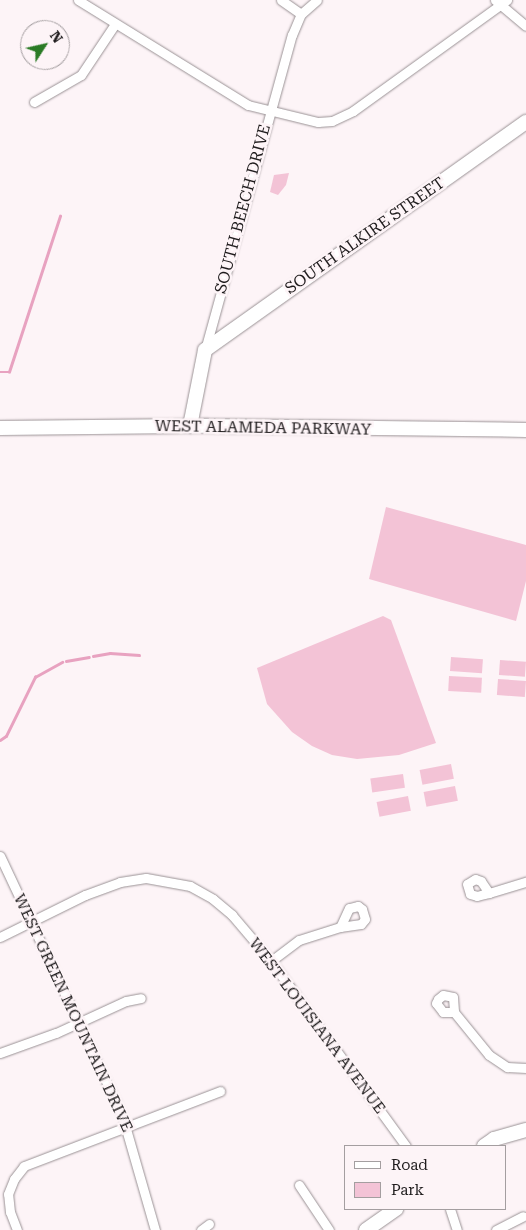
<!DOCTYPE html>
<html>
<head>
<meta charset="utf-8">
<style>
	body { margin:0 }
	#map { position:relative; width:526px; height:1230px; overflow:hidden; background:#fdf4f7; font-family:"Roboto Serif",serif }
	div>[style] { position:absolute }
	.green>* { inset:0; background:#f3c3d6; transform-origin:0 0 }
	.stream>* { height:2.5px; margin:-1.25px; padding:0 1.25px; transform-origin:1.25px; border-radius:1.25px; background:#e8a2c0 }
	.roads { filter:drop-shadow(0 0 1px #9a9295) drop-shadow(0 0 1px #9a9295) }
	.street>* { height:9px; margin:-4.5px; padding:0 4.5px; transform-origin:4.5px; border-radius:4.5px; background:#fff }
	.secondary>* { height:14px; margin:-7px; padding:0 7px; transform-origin:7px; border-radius:7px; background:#fff }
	span { translate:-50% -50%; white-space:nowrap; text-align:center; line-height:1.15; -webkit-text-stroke:5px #fdf4f7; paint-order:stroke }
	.street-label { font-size:16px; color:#1f1c1d }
	.legend { position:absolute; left:344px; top:1145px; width:162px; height:65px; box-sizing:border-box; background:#fdf4f7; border:1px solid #a49ea0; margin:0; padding:6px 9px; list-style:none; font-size:15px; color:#1f1c1d }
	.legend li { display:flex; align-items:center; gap:10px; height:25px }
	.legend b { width:25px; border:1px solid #a49ea0 }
	.north { position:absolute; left:20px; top:20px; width:50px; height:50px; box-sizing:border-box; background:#fdf4f7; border:1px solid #a49ea0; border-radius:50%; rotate:55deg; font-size:14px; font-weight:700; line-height:20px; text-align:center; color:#1f1c1d }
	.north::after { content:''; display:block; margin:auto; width:18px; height:22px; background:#2a7b25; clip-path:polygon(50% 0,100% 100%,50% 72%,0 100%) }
</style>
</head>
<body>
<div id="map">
	<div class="green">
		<div style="clip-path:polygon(289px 173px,286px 185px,278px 195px,270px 192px,274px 175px)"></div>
		<div style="clip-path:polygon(386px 507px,526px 545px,526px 581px,516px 621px,369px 579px)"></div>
		<div style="clip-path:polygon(383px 616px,391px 620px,436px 743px,399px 755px,357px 759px,332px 755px,312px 746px,292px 732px,267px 704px,257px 668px)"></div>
		<div style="left:451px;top:657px;width:32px;height:14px;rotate:4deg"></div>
		<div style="left:500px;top:660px;width:26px;height:15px;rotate:4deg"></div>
		<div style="left:449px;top:676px;width:33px;height:15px;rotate:3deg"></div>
		<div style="left:498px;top:679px;width:28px;height:16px;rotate:4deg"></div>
		<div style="left:451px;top:764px;width:15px;height:32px;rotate:79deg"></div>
		<div style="left:403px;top:774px;width:14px;height:33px;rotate:82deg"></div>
		<div style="left:455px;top:786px;width:15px;height:32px;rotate:79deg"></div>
		<div style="left:408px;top:796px;width:15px;height:32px;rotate:79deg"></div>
	</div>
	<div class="stream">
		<div style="left:0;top:372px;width:9px"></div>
		<div style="left:9px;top:372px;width:164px;rotate:-71.9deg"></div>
		<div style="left:93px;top:656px;width:17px;rotate:-10deg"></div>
		<div style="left:110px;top:653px;width:29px;rotate:4deg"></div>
		<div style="left:66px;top:661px;width:23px;rotate:-10deg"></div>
		<div style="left:0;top:740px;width:7px;rotate:-34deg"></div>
		<div style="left:6px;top:736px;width:66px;rotate:-63.8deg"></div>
		<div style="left:35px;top:677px;width:31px;rotate:-29deg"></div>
	</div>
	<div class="roads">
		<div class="street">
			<div style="left:78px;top:0;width:200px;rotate:31.7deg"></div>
			<div style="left:248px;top:105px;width:72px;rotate:13.7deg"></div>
			<div style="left:318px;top:122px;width:14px;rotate:-4deg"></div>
			<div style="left:332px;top:121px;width:23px;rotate:-25deg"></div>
			<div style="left:353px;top:111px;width:190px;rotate:-35.8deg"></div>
			<div style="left:281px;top:0;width:24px;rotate:35deg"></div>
			<div style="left:495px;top:0;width:40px;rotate:40deg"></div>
			<div style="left:34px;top:102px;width:54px;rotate:-29.9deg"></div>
			<div style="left:81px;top:75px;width:61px;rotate:-56.3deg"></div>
			<div style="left:205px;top:350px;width:327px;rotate:-74.6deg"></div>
			<div style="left:292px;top:35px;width:23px;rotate:-67deg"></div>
			<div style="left:301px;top:14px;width:21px;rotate:-41deg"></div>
			<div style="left:0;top:856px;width:286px;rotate:64.8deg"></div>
			<div style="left:122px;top:1115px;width:120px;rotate:74deg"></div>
			<div style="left:489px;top:893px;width:14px;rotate:-124deg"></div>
			<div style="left:481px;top:881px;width:6px;rotate:-162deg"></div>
			<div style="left:475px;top:879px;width:9px;rotate:148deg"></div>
			<div style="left:467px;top:884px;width:10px;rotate:73deg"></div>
			<div style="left:470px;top:894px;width:7px;rotate:16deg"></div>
			<div style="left:477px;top:896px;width:7px;rotate:-16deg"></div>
			<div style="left:484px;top:894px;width:5px;rotate:-11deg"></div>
			<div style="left:489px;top:893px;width:39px;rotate:-17deg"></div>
			<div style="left:0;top:937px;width:95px;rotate:-26.3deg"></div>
			<div style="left:85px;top:895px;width:37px;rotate:-20deg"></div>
			<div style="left:120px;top:882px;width:26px;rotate:-9deg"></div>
			<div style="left:146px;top:878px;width:45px;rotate:10.3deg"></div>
			<div style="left:190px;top:886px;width:26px;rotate:29deg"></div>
			<div style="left:213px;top:899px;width:25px;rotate:40deg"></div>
			<div style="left:232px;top:915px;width:60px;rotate:49.7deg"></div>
			<div style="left:271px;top:961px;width:229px;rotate:53.9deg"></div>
			<div style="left:271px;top:961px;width:35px;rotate:-37deg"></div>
			<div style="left:299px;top:940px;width:43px;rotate:-17.6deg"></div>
			<div style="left:340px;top:927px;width:21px;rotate:-8deg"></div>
			<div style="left:361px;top:924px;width:6px;rotate:-51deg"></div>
			<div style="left:365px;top:919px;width:10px;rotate:-107deg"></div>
			<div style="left:362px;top:909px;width:5px;rotate:-143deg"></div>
			<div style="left:358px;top:906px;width:9px;rotate:167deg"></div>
			<div style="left:349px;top:908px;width:21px;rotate:115deg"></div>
			<div style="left:454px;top:1012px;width:11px;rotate:180deg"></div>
			<div style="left:443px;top:1012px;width:11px;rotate:-128deg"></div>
			<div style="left:436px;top:1003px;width:4px;rotate:-63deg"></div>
			<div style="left:438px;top:999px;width:6px;rotate:-39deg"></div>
			<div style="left:443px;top:995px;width:10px;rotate:11deg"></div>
			<div style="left:453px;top:997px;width:15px;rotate:86deg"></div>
			<div style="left:454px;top:1012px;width:55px;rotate:50.9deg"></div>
			<div style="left:489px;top:1055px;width:22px;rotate:34deg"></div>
			<div style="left:507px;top:1067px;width:19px;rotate:3deg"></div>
			<div style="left:0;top:1053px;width:59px;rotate:-19.7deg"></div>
			<div style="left:56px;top:1033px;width:77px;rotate:-24.6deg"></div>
			<div style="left:126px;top:1001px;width:15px;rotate:-11deg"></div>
			<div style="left:299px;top:1185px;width:54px;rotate:56.3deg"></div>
			<div style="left:450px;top:1209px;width:22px;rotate:72deg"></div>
			<div style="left:17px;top:1230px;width:19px;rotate:-111deg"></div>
			<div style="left:10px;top:1212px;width:18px;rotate:-96deg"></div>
			<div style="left:8px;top:1194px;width:16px;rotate:-68deg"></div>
			<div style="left:14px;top:1179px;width:16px;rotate:-52deg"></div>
			<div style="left:24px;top:1166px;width:210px;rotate:-20.9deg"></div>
			<div style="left:201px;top:1230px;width:10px;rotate:-37deg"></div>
			<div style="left:496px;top:1230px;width:30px;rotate:-27deg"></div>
		</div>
		<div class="secondary">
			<div style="left:190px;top:426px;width:77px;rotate:-78.8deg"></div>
			<div style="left:205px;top:350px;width:394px;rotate:-35.4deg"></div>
			<div style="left:0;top:428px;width:208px;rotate:-0.6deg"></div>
			<div style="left:208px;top:426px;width:318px;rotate:0.7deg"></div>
			<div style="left:484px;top:1146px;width:12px;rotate:-35deg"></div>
			<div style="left:494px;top:1139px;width:33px;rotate:-16deg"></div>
			<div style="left:366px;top:1230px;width:37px;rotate:-35deg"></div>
		</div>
	</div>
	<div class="street-label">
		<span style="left:243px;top:209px;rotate:-75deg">SOUTH BEECH DRIVE</span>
		<span style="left:365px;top:236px;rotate:-35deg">SOUTH ALKIRE STREET</span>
		<span style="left:263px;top:428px;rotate:1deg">WEST ALAMEDA PARKWAY</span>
		<span style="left:73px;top:1013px;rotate:65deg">WEST GREEN MOUNTAIN DRIVE</span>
		<span style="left:317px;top:1026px;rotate:53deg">WEST LOUISIANA AVENUE</span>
	</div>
	<ul class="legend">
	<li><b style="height:6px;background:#fff"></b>Road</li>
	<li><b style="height:14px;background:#f3c3d6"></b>Park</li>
	</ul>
	<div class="north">N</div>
</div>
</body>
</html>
